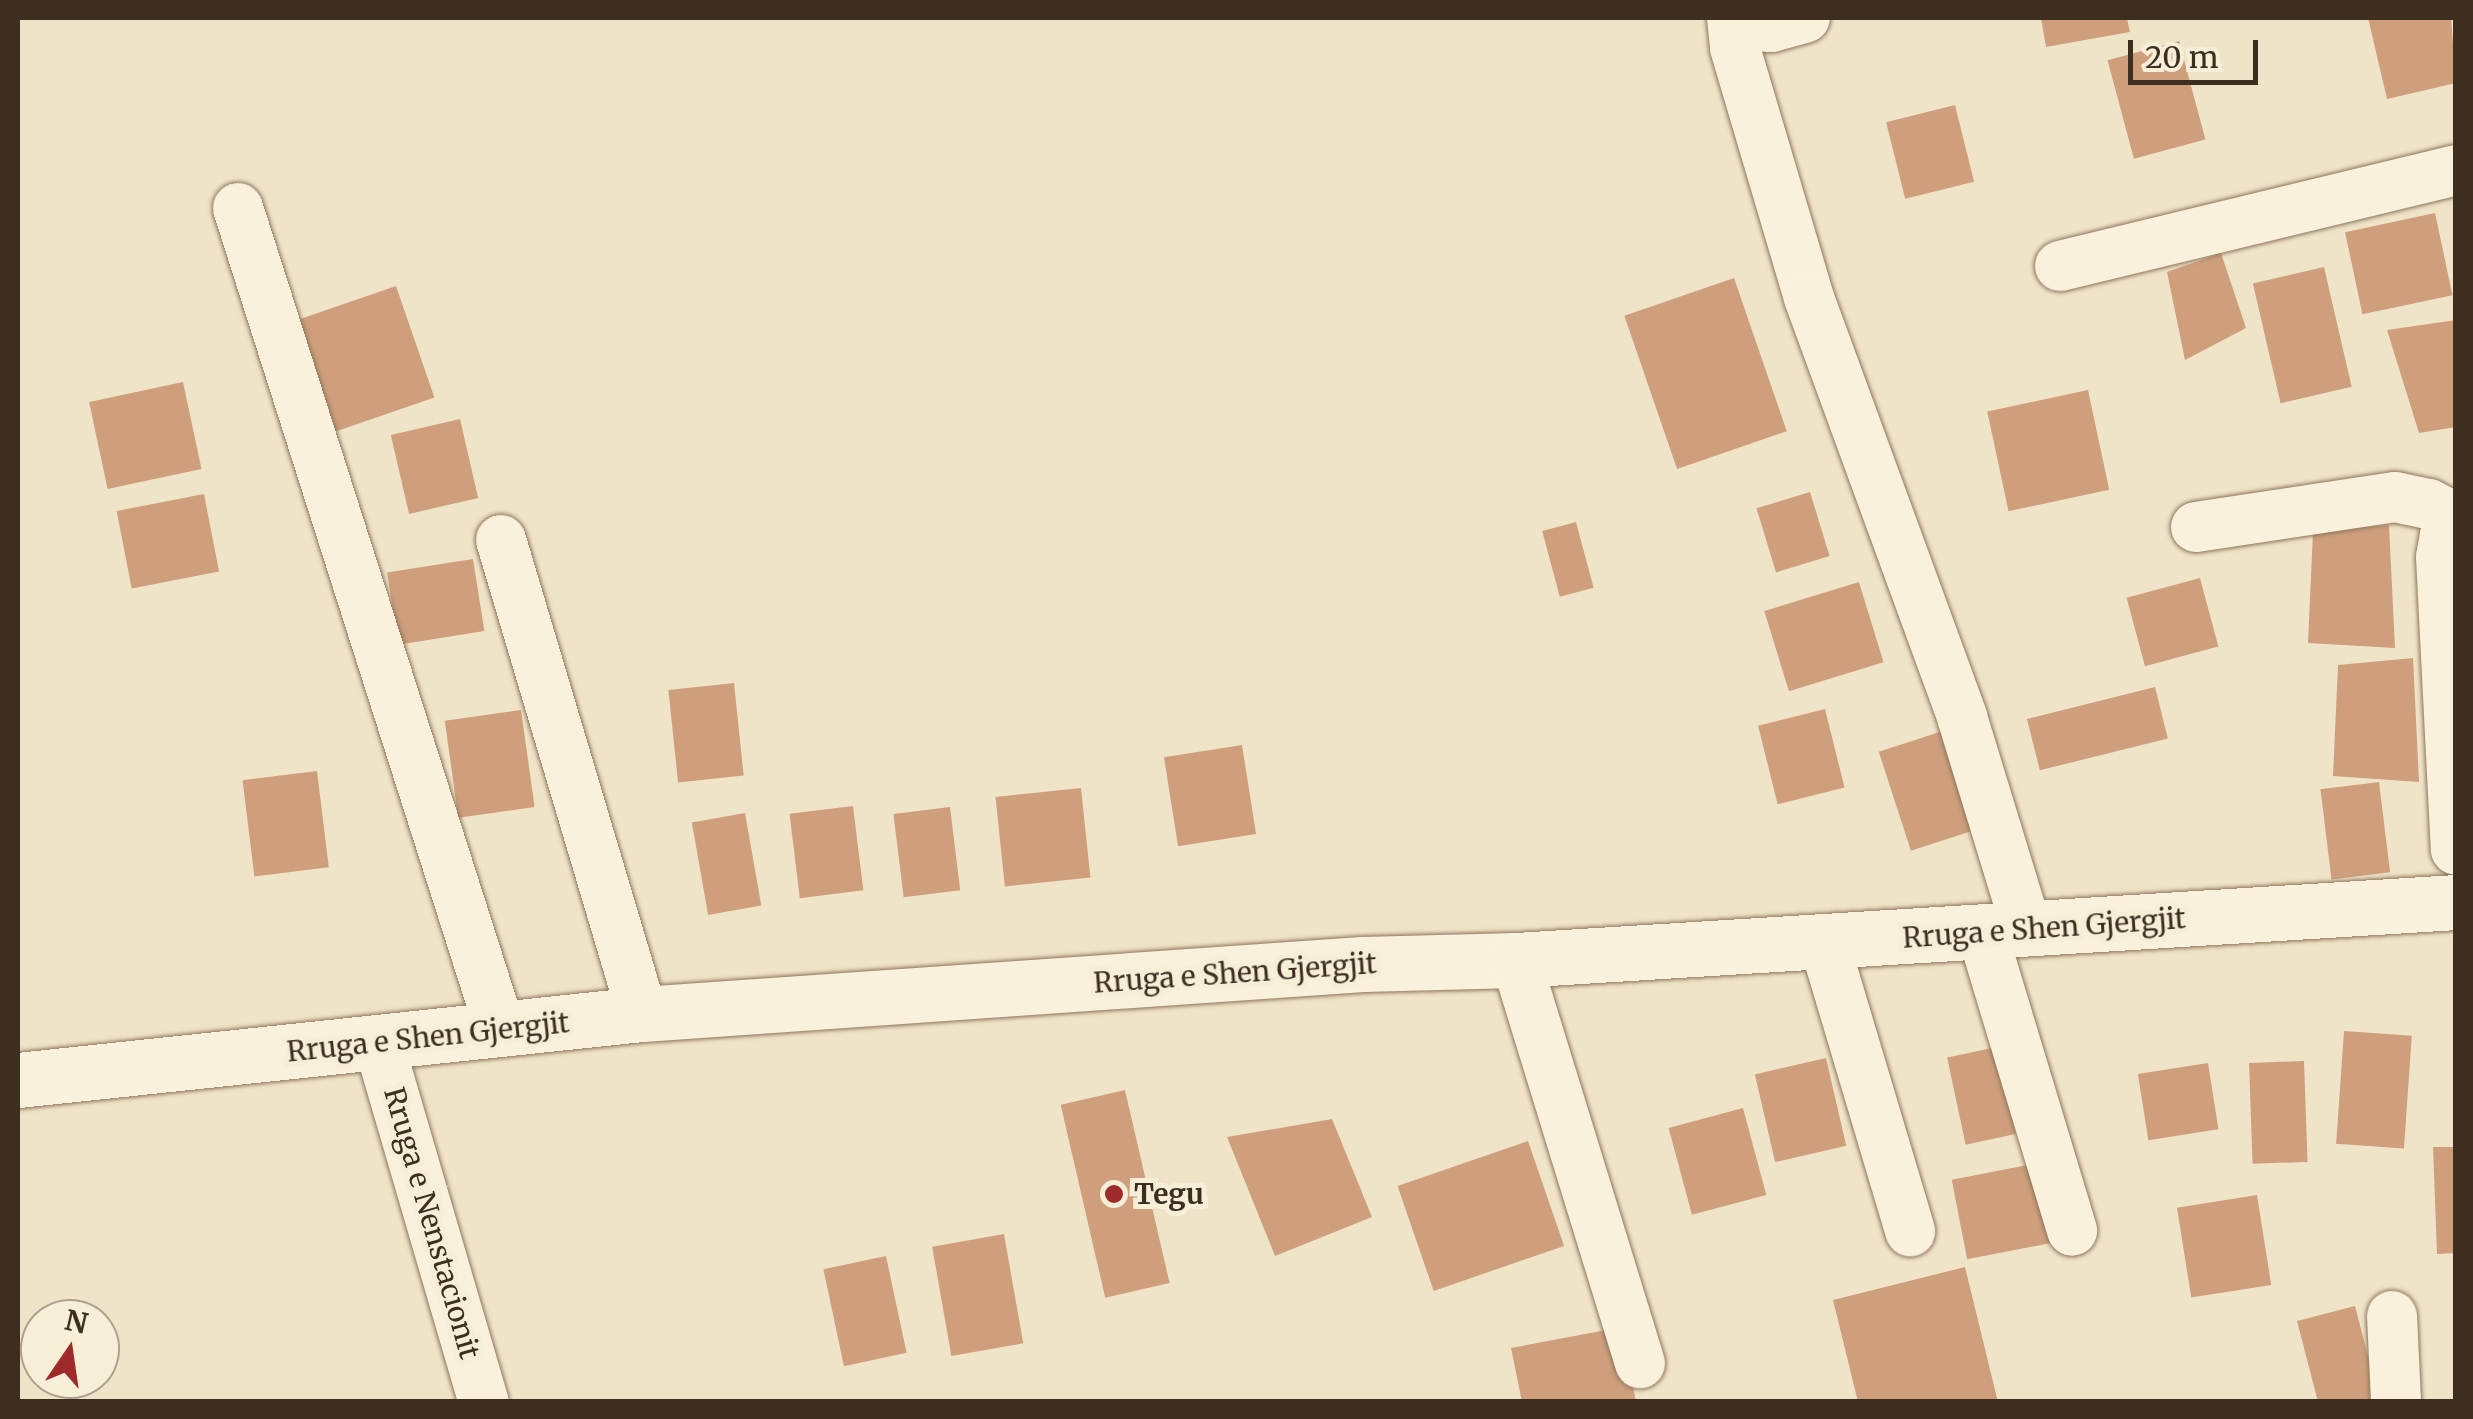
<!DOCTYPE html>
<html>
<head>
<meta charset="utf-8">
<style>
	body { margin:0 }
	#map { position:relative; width:2473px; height:1419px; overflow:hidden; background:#f0e4c8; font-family:Merriweather,serif }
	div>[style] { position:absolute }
	.building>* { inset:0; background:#cf9f7d; transform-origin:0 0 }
	.roads { filter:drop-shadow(0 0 2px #8d765c) drop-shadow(0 0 2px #8d765c) }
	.minor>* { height:50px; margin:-25px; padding:0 25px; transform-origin:25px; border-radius:25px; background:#faf1dc }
	.tertiary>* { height:55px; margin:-27.5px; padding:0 27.5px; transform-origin:27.5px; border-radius:27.5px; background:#faf1dc }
	.dots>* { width:28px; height:28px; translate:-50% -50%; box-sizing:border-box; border:5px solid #f7eed8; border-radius:50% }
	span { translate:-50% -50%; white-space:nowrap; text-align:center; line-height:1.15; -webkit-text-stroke:10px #f7eed8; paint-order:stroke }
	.street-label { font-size:28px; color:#3d2e20 }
	.poi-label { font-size:28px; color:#3d2e20; font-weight:700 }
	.left { translate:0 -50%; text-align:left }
	.frame { position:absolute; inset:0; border:20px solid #3d2e20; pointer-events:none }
	.north { position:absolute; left:20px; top:1299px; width:100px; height:100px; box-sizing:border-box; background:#f7eed8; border:2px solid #ada18e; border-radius:50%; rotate:13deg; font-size:28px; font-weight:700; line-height:40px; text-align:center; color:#3d2e20 }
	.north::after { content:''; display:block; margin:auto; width:35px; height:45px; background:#9e2a2b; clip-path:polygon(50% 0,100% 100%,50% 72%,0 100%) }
	.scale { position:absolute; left:2128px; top:40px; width:130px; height:45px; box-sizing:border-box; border:5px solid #3d2e20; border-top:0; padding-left:12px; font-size:30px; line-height:35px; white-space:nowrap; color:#3d2e20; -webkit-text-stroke:8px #f7eed8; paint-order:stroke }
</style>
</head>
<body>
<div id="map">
	<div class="building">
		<div style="clip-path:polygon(2041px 18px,2127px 18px,2130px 32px,2046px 47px)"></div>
		<div style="clip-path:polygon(2368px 18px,2451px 18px,2456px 83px,2387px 99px)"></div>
		<div style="left:2179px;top:41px;width:102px;height:74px;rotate:75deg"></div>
		<div style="left:1955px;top:105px;width:79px;height:71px;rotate:76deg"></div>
		<div style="left:2435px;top:213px;width:84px;height:92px;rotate:78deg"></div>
		<div style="clip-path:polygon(2221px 253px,2246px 328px,2185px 360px,2167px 272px)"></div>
		<div style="left:2324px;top:267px;width:123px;height:73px;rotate:77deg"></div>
		<div style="left:1734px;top:278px;width:162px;height:116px;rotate:71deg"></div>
		<div style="left:396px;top:286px;width:118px;height:109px;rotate:71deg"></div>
		<div style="clip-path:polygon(2456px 320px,2456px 427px,2419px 433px,2387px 330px)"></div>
		<div style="left:183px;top:382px;width:89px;height:96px;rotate:78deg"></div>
		<div style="left:2088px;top:390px;width:102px;height:103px;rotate:78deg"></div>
		<div style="left:460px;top:419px;width:81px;height:71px;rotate:77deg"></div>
		<div style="left:1810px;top:492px;width:67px;height:56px;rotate:73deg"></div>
		<div style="left:204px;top:494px;width:79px;height:89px;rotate:79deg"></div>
		<div style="left:1576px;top:522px;width:68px;height:35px;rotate:75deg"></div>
		<div style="clip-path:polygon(2389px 525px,2395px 648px,2308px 643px,2313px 532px)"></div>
		<div style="left:473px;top:559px;width:73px;height:87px;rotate:81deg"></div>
		<div style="left:2200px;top:578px;width:71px;height:76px;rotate:75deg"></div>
		<div style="left:1859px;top:582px;width:84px;height:99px;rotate:73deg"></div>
		<div style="clip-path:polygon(2413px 658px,2419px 782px,2333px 776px,2338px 665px)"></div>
		<div style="left:734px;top:683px;width:93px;height:66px;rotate:84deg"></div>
		<div style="left:2155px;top:687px;width:53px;height:132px;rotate:76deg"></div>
		<div style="left:1825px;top:709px;width:81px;height:69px;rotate:76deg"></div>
		<div style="left:521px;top:710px;width:98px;height:77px;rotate:82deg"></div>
		<div style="left:1952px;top:728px;width:104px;height:77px;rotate:72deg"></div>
		<div style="left:1242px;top:745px;width:90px;height:79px;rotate:81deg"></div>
		<div style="left:317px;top:771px;width:97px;height:75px;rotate:83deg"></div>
		<div style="left:2379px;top:782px;width:91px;height:59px;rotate:83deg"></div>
		<div style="left:1081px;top:788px;width:90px;height:86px;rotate:84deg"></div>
		<div style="left:853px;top:806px;width:85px;height:64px;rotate:83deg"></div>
		<div style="left:950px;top:807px;width:84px;height:57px;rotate:83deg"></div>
		<div style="left:745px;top:813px;width:94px;height:54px;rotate:80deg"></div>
		<div style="left:2344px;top:1031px;width:68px;height:113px;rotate:4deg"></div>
		<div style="left:1997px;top:1047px;width:89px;height:51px;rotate:78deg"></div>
		<div style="left:1826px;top:1058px;width:90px;height:73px;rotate:77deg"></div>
		<div style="left:2304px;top:1061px;width:101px;height:55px;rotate:88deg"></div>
		<div style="left:2208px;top:1063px;width:67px;height:71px;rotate:81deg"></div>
		<div style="left:1125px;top:1090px;width:198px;height:66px;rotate:77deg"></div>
		<div style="left:1743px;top:1108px;width:90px;height:77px;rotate:75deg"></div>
		<div style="clip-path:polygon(1332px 1119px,1372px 1217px,1275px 1256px,1227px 1137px)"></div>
		<div style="left:1528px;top:1141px;width:111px;height:138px;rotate:71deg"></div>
		<div style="clip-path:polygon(2433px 1147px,2456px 1147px,2456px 1253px,2437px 1254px)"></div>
		<div style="left:2043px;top:1162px;width:81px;height:93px;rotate:79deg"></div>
		<div style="left:2257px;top:1195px;width:91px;height:81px;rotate:81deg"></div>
		<div style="left:1004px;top:1234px;width:111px;height:73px;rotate:80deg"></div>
		<div style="left:886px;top:1256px;width:99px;height:64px;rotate:78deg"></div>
		<div style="clip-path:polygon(1965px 1267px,1998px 1402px,1858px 1402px,1833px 1300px)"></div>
		<div style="clip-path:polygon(2355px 1306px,2380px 1402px,2318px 1402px,2297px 1321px)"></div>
		<div style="clip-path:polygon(1622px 1327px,1636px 1402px,1522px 1402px,1511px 1348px)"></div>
	</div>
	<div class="roads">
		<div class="minor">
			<div style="left:1732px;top:18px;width:30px;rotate:84deg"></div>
			<div style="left:1735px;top:48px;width:261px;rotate:73.5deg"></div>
			<div style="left:1809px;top:298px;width:446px;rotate:69.9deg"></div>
			<div style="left:1962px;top:717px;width:223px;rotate:73deg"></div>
			<div style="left:1735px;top:18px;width:14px;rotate:30deg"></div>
			<div style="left:1747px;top:25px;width:24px;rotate:5deg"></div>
			<div style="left:1771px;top:27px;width:35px;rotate:-15deg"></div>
			<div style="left:238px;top:208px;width:862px;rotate:72.3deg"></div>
			<div style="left:2060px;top:266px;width:407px;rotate:-13.6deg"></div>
			<div style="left:2456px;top:515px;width:23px;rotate:119deg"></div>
			<div style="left:2445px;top:535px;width:22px;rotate:100deg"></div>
			<div style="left:2441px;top:557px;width:293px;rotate:87.1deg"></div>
			<div style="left:2196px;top:527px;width:201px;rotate:-8.6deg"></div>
			<div style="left:2395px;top:497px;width:35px;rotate:12deg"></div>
			<div style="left:2429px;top:504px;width:27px;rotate:28deg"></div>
			<div style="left:501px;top:540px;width:495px;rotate:73.4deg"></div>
			<div style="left:1982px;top:932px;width:312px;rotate:73.2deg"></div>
			<div style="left:1824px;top:942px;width:302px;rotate:73.4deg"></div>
			<div style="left:1516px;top:960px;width:422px;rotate:72.9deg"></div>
			<div style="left:379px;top:1044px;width:373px;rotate:73.7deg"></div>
			<div style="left:2392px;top:1316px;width:86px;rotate:87.3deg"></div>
		</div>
		<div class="tertiary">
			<div style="left:18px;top:1080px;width:627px;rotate:-6.04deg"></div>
			<div style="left:642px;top:1014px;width:722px;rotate:-3.97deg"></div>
			<div style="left:1362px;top:964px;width:154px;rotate:-1.5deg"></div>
			<div style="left:1516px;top:960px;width:942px;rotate:-3.53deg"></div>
		</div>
	</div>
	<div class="dots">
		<div style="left:1114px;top:1194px;background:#9e2a2b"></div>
	</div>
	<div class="street-label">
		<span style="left:2044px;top:928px;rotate:-4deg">Rruga e Shen Gjergjit</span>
		<span style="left:1235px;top:973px;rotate:-4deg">Rruga e Shen Gjergjit</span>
		<span style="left:428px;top:1037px;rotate:-6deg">Rruga e Shen Gjergjit</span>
		<span style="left:432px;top:1223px;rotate:74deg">Rruga e Nenstacionit</span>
	</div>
	<div class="poi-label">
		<span class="left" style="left:1134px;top:1194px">Tegu</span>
	</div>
	<div class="frame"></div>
	<div class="north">N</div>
	<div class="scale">20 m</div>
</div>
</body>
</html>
